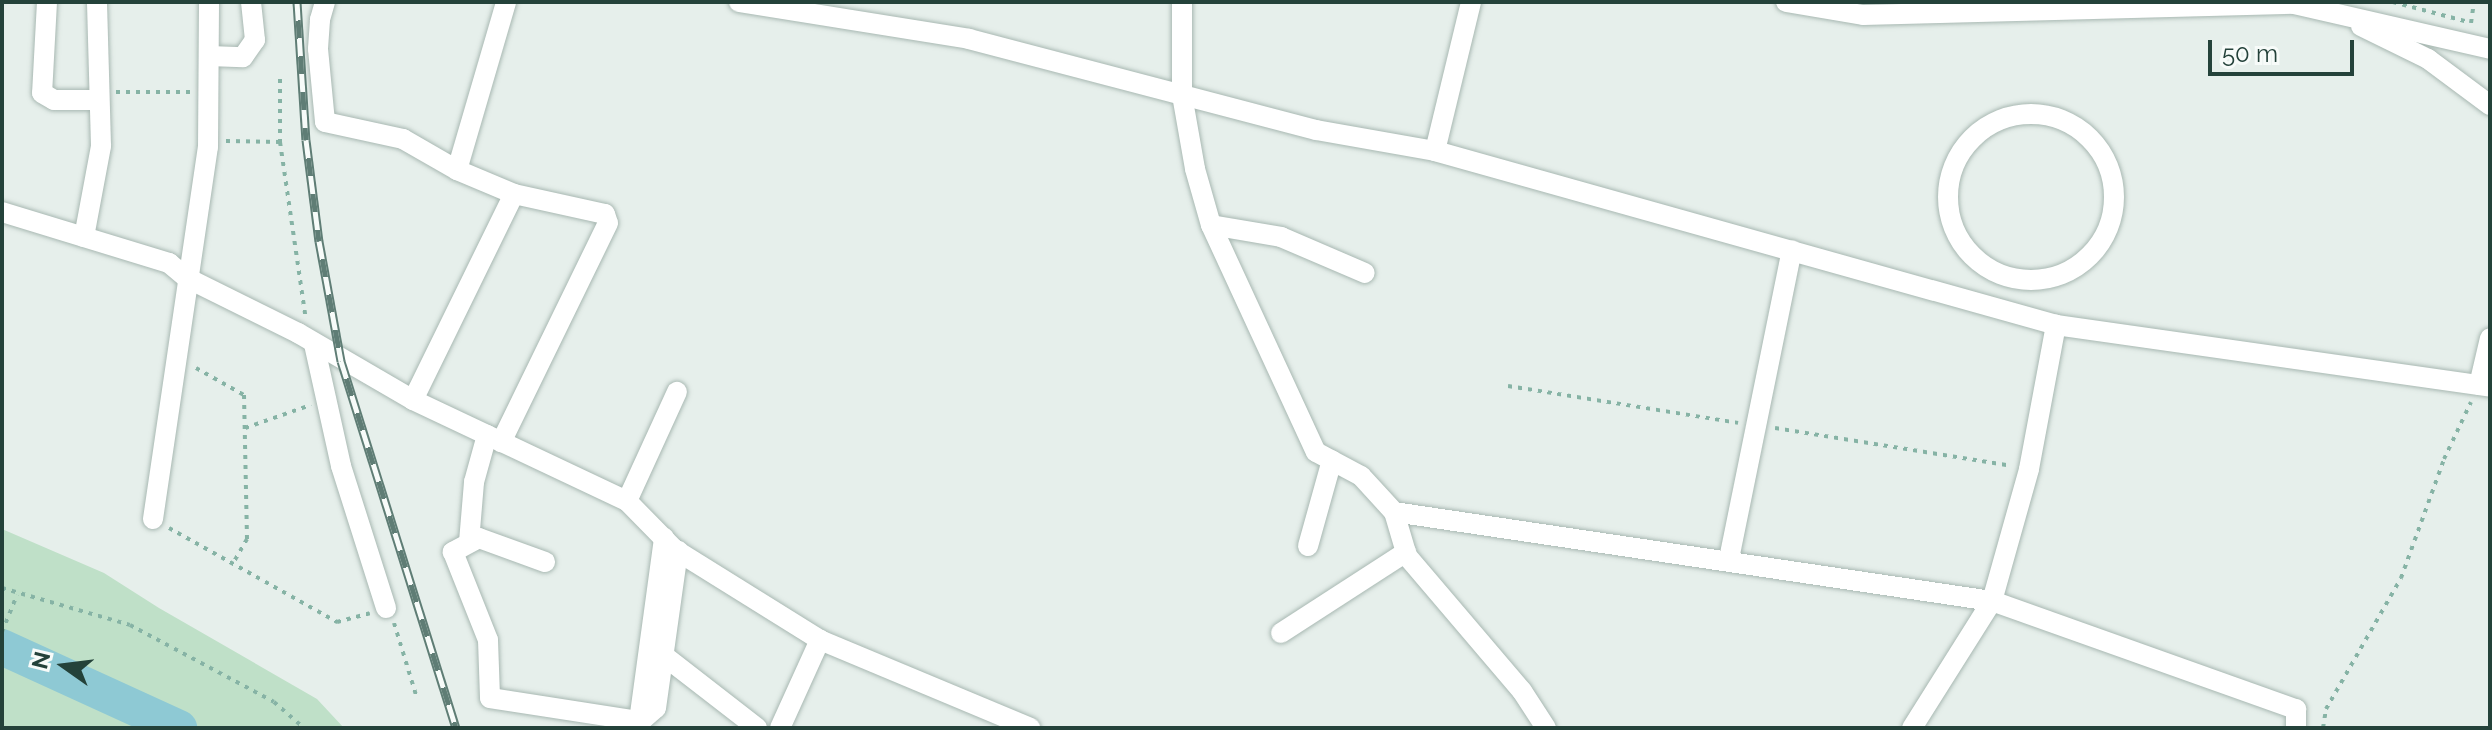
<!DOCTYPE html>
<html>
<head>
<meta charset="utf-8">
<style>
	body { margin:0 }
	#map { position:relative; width:2492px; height:730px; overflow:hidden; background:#e6efeb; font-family:Raleway,sans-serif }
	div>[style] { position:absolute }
	.green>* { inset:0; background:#bfe0c8 }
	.river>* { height:36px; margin:-18px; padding:0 18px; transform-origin:18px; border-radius:18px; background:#8ec9d4 }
	.path>* { height:4px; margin-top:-2px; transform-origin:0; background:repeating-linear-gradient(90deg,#86b3a5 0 4px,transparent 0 10px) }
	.roads { filter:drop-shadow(0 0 2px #a8b8b2) drop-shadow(0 0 2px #a8b8b2) }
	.minor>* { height:20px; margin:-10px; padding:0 10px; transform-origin:10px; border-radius:10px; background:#fff }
	.minor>.ring { margin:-10px; padding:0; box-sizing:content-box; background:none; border:20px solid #fff; border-radius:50% }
	.rail>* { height:9px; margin-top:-4.5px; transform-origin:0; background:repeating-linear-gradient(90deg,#f7fbf9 0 18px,#5f7d75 0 36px); box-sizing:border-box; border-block:2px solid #5f7d75 }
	span { translate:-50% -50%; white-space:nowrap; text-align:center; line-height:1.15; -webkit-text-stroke:6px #f7fbf9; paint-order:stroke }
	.frame { position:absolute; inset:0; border:4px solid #24423a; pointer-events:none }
	.north { position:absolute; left:24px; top:626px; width:80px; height:80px; -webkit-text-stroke:6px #f7fbf9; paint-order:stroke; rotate:284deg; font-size:22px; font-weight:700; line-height:32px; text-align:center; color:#24423a }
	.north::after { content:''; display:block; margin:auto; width:28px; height:36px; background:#24423a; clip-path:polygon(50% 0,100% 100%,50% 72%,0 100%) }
	.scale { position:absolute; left:2208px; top:40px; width:146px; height:36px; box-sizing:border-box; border:4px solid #24423a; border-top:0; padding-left:10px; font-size:24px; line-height:28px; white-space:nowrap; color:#24423a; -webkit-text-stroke:6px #f7fbf9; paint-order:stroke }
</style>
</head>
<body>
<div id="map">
	<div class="green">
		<div style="clip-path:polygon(2px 529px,104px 573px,159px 608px,317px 699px,344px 728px,2px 728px)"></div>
	</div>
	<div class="river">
		<div style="left:2px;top:647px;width:195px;rotate:24.6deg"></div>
	</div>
	<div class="path">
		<div style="left:2393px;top:2px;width:78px;rotate:14.9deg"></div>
		<div style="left:2471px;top:23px;width:21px;rotate:-82deg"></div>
		<div style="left:280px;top:79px;width:63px;rotate:90deg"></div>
		<div style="left:280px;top:142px;width:174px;rotate:81.7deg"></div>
		<div style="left:116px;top:92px;width:75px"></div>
		<div style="left:226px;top:141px;width:54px;rotate:1.1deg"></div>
		<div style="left:196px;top:368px;width:55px;rotate:29.4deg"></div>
		<div style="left:244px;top:395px;width:144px;rotate:88.8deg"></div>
		<div style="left:247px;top:539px;width:30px;rotate:120deg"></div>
		<div style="left:1508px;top:386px;width:233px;rotate:9.1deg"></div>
		<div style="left:245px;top:428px;width:70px;rotate:-19.2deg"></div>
		<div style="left:1775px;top:428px;width:239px;rotate:9.1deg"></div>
		<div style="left:169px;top:528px;width:193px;rotate:29.2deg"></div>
		<div style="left:337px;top:622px;width:34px;rotate:-15deg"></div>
		<div style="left:2px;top:588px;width:133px;rotate:16.1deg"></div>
		<div style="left:130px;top:625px;width:163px;rotate:28.1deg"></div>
		<div style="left:274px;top:702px;width:40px;rotate:41deg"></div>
		<div style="left:394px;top:623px;width:75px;rotate:73deg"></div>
		<div style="left:2px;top:632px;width:40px;rotate:-68deg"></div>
		<div style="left:2323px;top:728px;width:19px;rotate:-81deg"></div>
		<div style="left:2326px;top:709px;width:151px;rotate:-60.2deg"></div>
		<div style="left:2401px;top:578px;width:127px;rotate:-70.1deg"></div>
		<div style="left:2444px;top:459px;width:63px;rotate:-64.7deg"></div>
	</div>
	<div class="roads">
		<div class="minor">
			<div style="left:47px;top:2px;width:91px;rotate:93.1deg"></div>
			<div style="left:42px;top:93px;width:14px;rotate:30deg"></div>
			<div style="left:54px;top:100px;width:44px"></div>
			<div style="left:325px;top:2px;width:19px;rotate:106deg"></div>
			<div style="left:320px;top:20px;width:29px;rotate:94deg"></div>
			<div style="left:318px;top:49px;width:73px;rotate:84.5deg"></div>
			<div style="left:325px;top:122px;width:80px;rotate:12.3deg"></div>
			<div style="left:403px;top:139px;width:62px;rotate:29.9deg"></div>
			<div style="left:457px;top:170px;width:62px;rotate:22.8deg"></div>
			<div style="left:514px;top:194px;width:93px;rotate:12.4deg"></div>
			<div style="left:605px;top:214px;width:9px;rotate:72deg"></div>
			<div style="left:608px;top:223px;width:244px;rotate:116deg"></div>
			<div style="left:739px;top:2px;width:233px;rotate:9.1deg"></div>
			<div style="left:969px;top:39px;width:359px;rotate:14.7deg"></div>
			<div style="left:1316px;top:130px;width:121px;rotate:10deg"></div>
			<div style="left:1435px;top:151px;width:645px;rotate:15.65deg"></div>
			<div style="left:2056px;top:325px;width:438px;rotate:8.1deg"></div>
			<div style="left:1182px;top:2px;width:93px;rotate:90deg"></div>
			<div style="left:1182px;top:95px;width:75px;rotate:80deg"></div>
			<div style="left:1195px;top:169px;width:58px;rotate:74.1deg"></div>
			<div style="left:1211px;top:225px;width:250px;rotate:65.2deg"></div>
			<div style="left:1316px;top:452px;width:51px;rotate:28.1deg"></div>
			<div style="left:1361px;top:476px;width:49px;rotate:47.5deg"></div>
			<div style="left:1394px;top:512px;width:46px;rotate:73.5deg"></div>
			<div style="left:1407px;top:556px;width:177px;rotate:49.6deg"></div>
			<div style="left:1522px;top:691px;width:44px;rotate:57deg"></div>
			<div style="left:1786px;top:2px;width:78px;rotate:9.6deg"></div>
			<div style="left:1863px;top:15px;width:431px;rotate:-1.5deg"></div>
			<div style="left:2294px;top:4px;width:201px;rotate:12.9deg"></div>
			<div style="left:2361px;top:26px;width:75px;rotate:26.2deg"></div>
			<div style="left:2428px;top:59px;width:77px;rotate:36.6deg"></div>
			<div style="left:209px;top:56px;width:34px;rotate:2deg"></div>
			<div style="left:243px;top:57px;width:21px;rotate:-55deg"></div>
			<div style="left:255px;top:40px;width:38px;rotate:-96deg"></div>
			<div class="ring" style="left:1948px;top:114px;width:146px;height:146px"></div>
			<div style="left:1435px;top:151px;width:153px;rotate:-76.4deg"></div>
			<div style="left:457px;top:170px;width:175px;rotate:-73.7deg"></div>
			<div style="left:2px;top:212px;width:175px;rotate:17deg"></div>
			<div style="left:169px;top:263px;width:23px;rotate:40deg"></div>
			<div style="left:187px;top:278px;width:124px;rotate:26.4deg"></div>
			<div style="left:298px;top:333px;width:133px;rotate:30.2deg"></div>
			<div style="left:413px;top:400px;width:237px;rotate:25.3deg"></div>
			<div style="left:627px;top:501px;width:67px;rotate:45.6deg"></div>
			<div style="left:674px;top:549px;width:172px;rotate:31.9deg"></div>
			<div style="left:820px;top:640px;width:228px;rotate:22.7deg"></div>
			<div style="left:1211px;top:225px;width:71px;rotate:9.7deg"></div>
			<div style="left:1281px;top:237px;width:91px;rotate:23.2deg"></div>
			<div style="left:84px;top:237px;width:93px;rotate:-79.4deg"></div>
			<div style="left:101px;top:146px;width:144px;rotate:-91.6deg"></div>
			<div style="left:314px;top:344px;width:125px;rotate:77.5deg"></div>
			<div style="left:341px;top:466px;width:149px;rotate:72.4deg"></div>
			<div style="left:2479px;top:385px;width:48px;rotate:-76.8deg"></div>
			<div style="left:413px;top:400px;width:229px;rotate:-63.9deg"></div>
			<div style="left:627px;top:501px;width:120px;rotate:-65.4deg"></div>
			<div style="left:1394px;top:512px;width:605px;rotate:8.47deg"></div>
			<div style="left:1992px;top:601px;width:323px;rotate:19.6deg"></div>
			<div style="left:2296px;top:709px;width:19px;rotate:90deg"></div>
			<div style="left:153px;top:519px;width:376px;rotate:-81.6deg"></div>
			<div style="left:208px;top:147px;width:145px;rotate:-89.6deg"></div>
			<div style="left:469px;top:542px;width:60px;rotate:-85.2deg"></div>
			<div style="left:474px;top:482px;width:49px;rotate:-74.5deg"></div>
			<div style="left:1308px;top:546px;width:89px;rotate:-74.4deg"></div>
			<div style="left:1729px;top:559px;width:315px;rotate:-78.5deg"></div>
			<div style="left:545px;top:562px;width:70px;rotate:-160deg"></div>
			<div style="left:479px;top:538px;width:30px;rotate:152deg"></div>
			<div style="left:453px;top:552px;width:95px;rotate:68.3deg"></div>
			<div style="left:488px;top:640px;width:58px;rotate:88deg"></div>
			<div style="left:490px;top:698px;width:151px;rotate:8.8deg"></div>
			<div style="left:1281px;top:633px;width:149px;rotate:-32.9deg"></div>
			<div style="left:663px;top:655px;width:119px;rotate:37.8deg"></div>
			<div style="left:639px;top:721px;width:185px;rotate:-82.2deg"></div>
			<div style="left:633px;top:728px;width:30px;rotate:-41deg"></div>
			<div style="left:656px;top:708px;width:159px;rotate:-82deg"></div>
			<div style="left:780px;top:728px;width:97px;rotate:-65.6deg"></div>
			<div style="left:1912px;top:728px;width:150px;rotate:-57.8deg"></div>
			<div style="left:1992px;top:601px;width:137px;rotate:-74.3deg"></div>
			<div style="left:2029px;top:469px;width:147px;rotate:-79.4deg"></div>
		</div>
	</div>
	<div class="rail">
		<div style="left:297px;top:2px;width:138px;rotate:86.3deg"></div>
		<div style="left:306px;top:140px;width:102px;rotate:82.7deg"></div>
		<div style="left:319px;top:241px;width:122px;rotate:79.6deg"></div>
		<div style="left:341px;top:361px;width:385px;rotate:72.6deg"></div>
	</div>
	<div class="frame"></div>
	<div class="north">N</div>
	<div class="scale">50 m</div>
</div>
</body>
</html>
